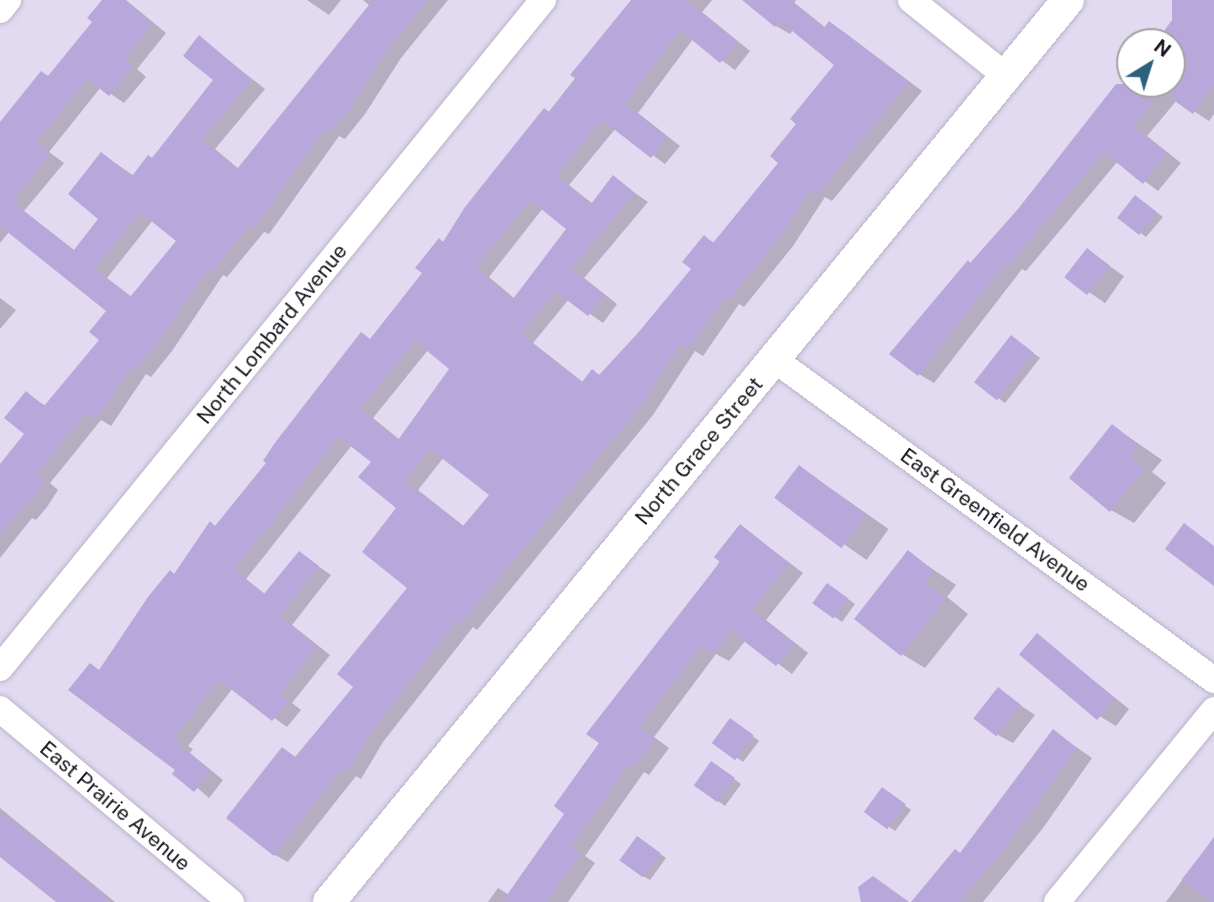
<!DOCTYPE html>
<html>
<head>
<meta charset="utf-8">
<style>
	body { margin:0 }
	#map { position:relative; width:1214px; height:902px; overflow:hidden; background:#e1daf0; font-family:"Public Sans",sans-serif }
	div>[style] { position:absolute }
	.shadow>* { inset:0; background:#0003; transform-origin:0 0 }
	.building>* { inset:0; background:#b8a7da; transform-origin:0 0 }
	.roads { filter:drop-shadow(0 0 2px #bab4c8) drop-shadow(0 0 2px #bab4c8) }
	.minor>* { height:26px; margin:-13px; padding:0 13px; transform-origin:13px; border-radius:13px; background:#fff }
	.tertiary>* { height:32px; margin:-16px; padding:0 16px; transform-origin:16px; border-radius:16px; background:#fff }
	span { translate:-50% -50%; white-space:nowrap; text-align:center; line-height:1.15; -webkit-text-stroke:7px #fff; paint-order:stroke }
	.street-label { font-size:21px; color:#1a181f }
	.north { position:absolute; left:1116px; top:28px; width:70px; height:70px; box-sizing:border-box; background:#fff; border:2px solid #a3a3a5; border-radius:50%; rotate:38deg; font-size:19px; font-weight:700; line-height:28px; text-align:center; color:#1a181f }
	.north::after { content:''; display:block; margin:auto; width:24px; height:32px; background:#2d607d; clip-path:polygon(50% 0,100% 100%,50% 72%,0 100%) }
</style>
</head>
<body>
<div id="map">
	<div class="shadow">
		<div style="clip-path:polygon(evenodd,105px 0,126px 0,166px 33px,137px 69px,146px 77px,124px 103px,101px 87px,49px 152px,64px 163px,24px 211px,75px 251px,101px 218px,102px 154px,134px 176px,153px 159px,216px 79px,200px 38px,265px 89px,215px 149px,239px 169px,370px 6px,363px 0,448px 0,401px 58px,365px 114px,345px 139px,339px 136px,269px 234px,264px 232px,227px 277px,223px 275px,172px 351px,151px 377px,146px 374px,111px 426px,101px 420px,50px 483px,58px 490px,47px 507px,36px 520px,32px 518px,0 558px,0 467px,26px 434px,27px 394px,46px 406px,101px 339px,109px 311px,9px 232px,0 243px,0 124px,49px 77px,94px 22px,105px 0,153px 220px,178px 241px,132px 297px,107px 278px,153px 220px)"></div>
		<div style="clip-path:polygon(307px 0,341px 0,329px 15px)"></div>
		<div style="clip-path:polygon(evenodd,636px 0,712px 0,702px 12px,750px 51px,735px 70px,693px 39px,638px 113px,680px 146px,665px 164px,616px 128px,569px 185px,593px 204px,613px 178px,648px 202px,584px 278px,617px 304px,603px 323px,569px 299px,533px 343px,584px 383px,593px 371px,601px 376px,638px 336px,693px 269px,704px 237px,715px 243px,780px 163px,836px 65px,793px 30px,790px 34px,776px 26px,759px 0,791px 0,826px 28px,830px 24px,844px 32px,922px 91px,832px 201px,825px 197px,793px 246px,744px 307px,739px 304px,703px 356px,695px 351px,653px 415px,477px 630px,473px 627px,383px 742px,361px 779px,356px 776px,288px 862px,275px 855px,283px 749px,297px 758px,355px 686px,410px 588px,399px 507px,373px 462px,352px 445px,246px 579px,265px 594px,299px 553px,331px 575px,292px 625px,330px 655px,292px 703px,301px 710px,287px 727px,233px 688px,188px 746px,193px 749px,190px 753px,223px 780px,209px 798px,177px 770px,100px 671px,371px 340px,636px 0,543px 208px,569px 229px,515px 299px,489px 277px,543px 208px,636px 0,428px 350px,451px 369px,400px 440px,373px 418px,428px 350px,636px 0,444px 457px,491px 495px,465px 527px,418px 490px,444px 457px)"></div>
		<div style="clip-path:polygon(1174px 0,1214px 0,1214px 114px,1209px 121px,1177px 100px,1147px 136px,1181px 163px,1158px 191px,1118px 161px,1026px 271px,1022px 269px,934px 383px,919px 374px,971px 265px,1130px 81px,1172px 84px,1172px 42px,1158px 42px,1184px 7px)"></div>
		<div style="clip-path:polygon(1143px 202px,1163px 217px,1146px 237px,1120px 217px)"></div>
		<div style="left:1088px;top:251px;width:44px;height:33px;rotate:35deg"></div>
		<div style="clip-path:polygon(0 298px,16px 310px,1px 328px,0 328px)"></div>
		<div style="clip-path:polygon(1018px 342px,1040px 358px,1005px 403px,978px 383px)"></div>
		<div style="clip-path:polygon(1113px 426px,1162px 460px,1152px 472px,1166px 483px,1134px 523px,1111px 510px)"></div>
		<div style="left:800px;top:467px;width:108px;height:38px;rotate:35deg"></div>
		<div style="clip-path:polygon(741px 526px,803px 573px,766px 620px,808px 653px,792px 674px,746px 640px,729px 661px,716px 654px,654px 737px,669px 748px,649px 775px,644px 772px,585px 856px,595px 863px,568px 902px,488px 902px,498px 888px,509px 895px,567px 813px)"></div>
		<div style="clip-path:polygon(909px 553px,956px 585px,947px 597px,968px 614px,925px 668px,902px 654px)"></div>
		<div style="clip-path:polygon(834px 589px,855px 604px,842px 622px,815px 603px)"></div>
		<div style="clip-path:polygon(1038px 636px,1129px 709px,1116px 726px,1101px 717px)"></div>
		<div style="clip-path:polygon(998px 690px,1035px 715px,1013px 743px,998px 735px)"></div>
		<div style="clip-path:polygon(738px 725px,759px 741px,743px 762px,715px 742px)"></div>
		<div style="clip-path:polygon(1053px 731px,1092px 758px,1043px 828px,983px 902px,913px 902px,961px 854px)"></div>
		<div style="clip-path:polygon(719px 768px,741px 784px,725px 806px,718px 801px)"></div>
		<div style="clip-path:polygon(890px 794px,911px 810px,895px 831px,867px 811px)"></div>
		<div style="clip-path:polygon(0 808px,115px 902px,57px 902px,0 855px)"></div>
		<div style="clip-path:polygon(1214px 837px,1214px 902px,1166px 902px)"></div>
		<div style="clip-path:polygon(644px 842px,666px 858px,650px 880px,643px 876px)"></div>
	</div>
	<div class="building">
		<div style="clip-path:polygon(evenodd,102px 0,124px 0,153px 24px,124px 60px,133px 67px,109px 96px,88px 79px,36px 142px,51px 154px,12px 202px,74px 250px,98px 219px,68px 194px,101px 152px,132px 176px,148px 155px,152px 158px,213px 80px,183px 56px,199px 35px,252px 80px,202px 140px,237px 169px,373px 0,428px 0,387px 50px,352px 106px,330px 133px,325px 129px,254px 228px,250px 225px,213px 271px,209px 268px,158px 343px,136px 370px,132px 367px,96px 419px,87px 412px,37px 474px,45px 480px,33px 499px,0 533px,0 464px,24px 434px,4px 418px,26px 391px,44px 406px,99px 340px,89px 332px,106px 311px,0 226px,0 122px,41px 71px,48px 76px,92px 22px,87px 18px,102px 0,140px 212px,176px 241px,130px 297px,95px 269px,140px 212px)"></div>
		<div style="clip-path:polygon(evenodd,631px 0,685px 0,738px 42px,720px 63px,680px 30px,625px 104px,667px 137px,651px 158px,602px 120px,556px 176px,591px 204px,613px 175px,635px 193px,571px 269px,604px 295px,588px 316px,555px 291px,521px 334px,582px 382px,592px 369px,599px 375px,637px 334px,691px 269px,682px 262px,704px 235px,713px 243px,778px 163px,770px 156px,796px 124px,790px 119px,834px 65px,780px 21px,775px 27px,742px 0,796px 0,794px 3px,824px 28px,829px 21px,909px 82px,817px 195px,811px 190px,779px 238px,729px 300px,725px 297px,688px 350px,681px 344px,640px 407px,462px 623px,458px 620px,370px 734px,346px 773px,342px 769px,274px 856px,226px 818px,282px 747px,295px 757px,353px 687px,337px 674px,407px 588px,362px 552px,396px 508px,358px 477px,371px 462px,339px 437px,234px 570px,264px 594px,299px 551px,319px 566px,280px 616px,317px 646px,280px 694px,289px 701px,272px 721px,219px 680px,175px 736px,180px 740px,177px 744px,211px 771px,194px 792px,172px 774px,175px 770px,68px 690px,90px 663px,99px 670px,148px 597px,170px 570px,174px 574px,210px 521px,215px 526px,266px 463px,263px 461px,274px 444px,361px 332px,370px 339px,422px 273px,415px 268px,439px 238px,443px 242px,465px 207px,544px 108px,549px 112px,576px 79px,570px 75px,631px 0,530px 200px,566px 229px,513px 299px,476px 268px,530px 200px,631px 0,415px 341px,449px 369px,398px 440px,360px 409px,415px 341px,631px 0,430px 449px,489px 495px,463px 526px,405px 481px,430px 449px)"></div>
		<div style="clip-path:polygon(1172px 0,1214px 0,1214px 85px,1193px 114px,1172px 99px,1172px 42px,1156px 42px,1172px 20px)"></div>
		<div style="clip-path:polygon(1116px 84px,1168px 84px,1133px 126px,1167px 153px,1143px 184px,1104px 152px,1010px 264px,1007px 262px,918px 376px,889px 354px,968px 260px,970px 263px,1018px 209px)"></div>
		<div style="left:1135px;top:195px;width:28px;height:29px;rotate:38deg"></div>
		<div style="left:1087px;top:248px;width:29px;height:37px;rotate:38deg"></div>
		<div style="left:1011px;top:335px;width:29px;height:60px;rotate:38deg"></div>
		<div style="clip-path:polygon(1112px 424px,1140px 446px,1130px 458px,1144px 469px,1110px 512px,1069px 478px)"></div>
		<div style="left:799px;top:465px;width:84px;height:41px;rotate:37deg"></div>
		<div style="clip-path:polygon(1184px 523px,1214px 546px,1214px 586px,1165px 549px)"></div>
		<div style="clip-path:polygon(740px 524px,789px 563px,752px 610px,794px 643px,776px 666px,731px 631px,713px 654px,702px 645px,640px 727px,655px 738px,633px 768px,628px 765px,571px 846px,581px 853px,547px 902px,502px 902px,564px 814px,554px 806px,599px 743px,586px 734px,720px 562px,714px 557px)"></div>
		<div style="clip-path:polygon(908px 550px,934px 571px,925px 583px,946px 599px,901px 656px,854px 619px)"></div>
		<div style="left:827px;top:583px;width:26px;height:25px;rotate:36deg"></div>
		<div style="left:1037px;top:633px;width:102px;height:28px;rotate:40deg"></div>
		<div style="left:998px;top:687px;width:29px;height:40px;rotate:38deg"></div>
		<div style="left:730px;top:718px;width:29px;height:31px;rotate:36deg"></div>
		<div style="clip-path:polygon(1053px 729px,1077px 748px,1006px 847px,959px 902px,911px 902px,955px 849px,960px 853px)"></div>
		<div style="left:711px;top:761px;width:29px;height:30px;rotate:35deg"></div>
		<div style="left:882px;top:787px;width:29px;height:31px;rotate:36deg"></div>
		<div style="clip-path:polygon(0 812px,67px 865px,110px 902px,56px 902px,0 857px)"></div>
		<div style="left:637px;top:836px;width:29px;height:30px;rotate:36deg"></div>
		<div style="clip-path:polygon(1214px 838px,1214px 902px,1212px 902px,1182px 879px)"></div>
		<div style="clip-path:polygon(873px 876px,909px 902px,861px 902px,858px 887px)"></div>
	</div>
	<div class="roads">
		<div class="minor">
			<div style="left:911px;top:0;width:122px;rotate:38.7deg"></div>
			<div style="left:0;top:10px;width:13px;rotate:-51deg"></div>
			<div style="left:775px;top:360px;width:543px;rotate:36.09deg"></div>
			<div style="left:0;top:668px;width:861px;rotate:-50.89deg"></div>
			<div style="left:0;top:709px;width:301px;rotate:39.9deg"></div>
			<div style="left:1057px;top:902px;width:248px;rotate:-50.7deg"></div>
		</div>
		<div class="tertiary">
			<div style="left:329px;top:902px;width:1166px;rotate:-50.67deg"></div>
		</div>
	</div>
	<div class="street-label">
		<span style="left:272px;top:334px;rotate:-51deg">North Lombard Avenue</span>
		<span style="left:699px;top:451px;rotate:-50deg">North Grace Street</span>
		<span style="left:995px;top:520px;rotate:36deg">East Greenfield Avenue</span>
		<span style="left:115px;top:806px;rotate:40deg">East Prairie Avenue</span>
	</div>
	<div class="north">N</div>
</div>
</body>
</html>
